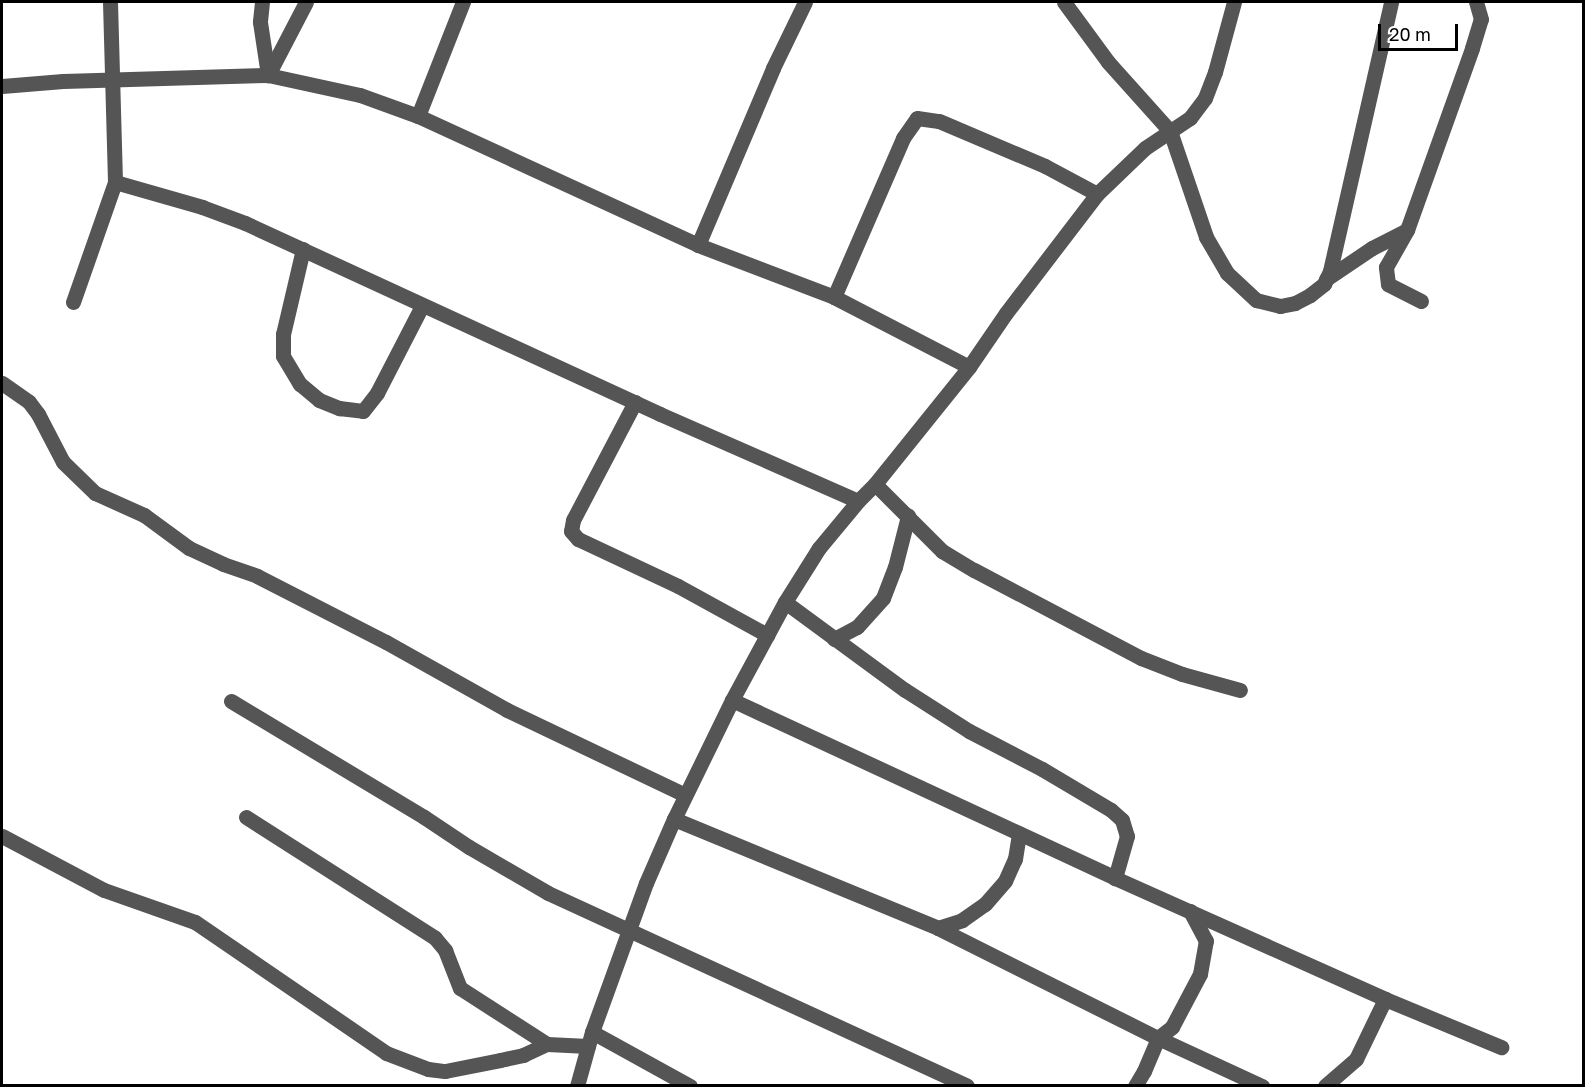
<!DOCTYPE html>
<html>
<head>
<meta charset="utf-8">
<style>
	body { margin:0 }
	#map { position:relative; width:1585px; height:1087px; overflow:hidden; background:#fff; font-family:"Golos Text",sans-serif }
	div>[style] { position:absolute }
	.minor>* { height:15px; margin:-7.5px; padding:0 7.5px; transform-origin:7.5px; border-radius:7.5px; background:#555 }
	span { translate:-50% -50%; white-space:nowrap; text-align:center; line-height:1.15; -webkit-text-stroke:4.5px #fff; paint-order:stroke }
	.frame { position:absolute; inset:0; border:3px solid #000; pointer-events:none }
	.scale { position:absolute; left:1378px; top:24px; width:80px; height:27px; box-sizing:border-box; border:3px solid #000; border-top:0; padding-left:8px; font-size:18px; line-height:21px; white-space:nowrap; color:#000; -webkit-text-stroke:4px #fff; paint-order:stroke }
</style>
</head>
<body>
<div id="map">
	<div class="minor">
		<div style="left:110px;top:2px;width:180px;rotate:88.4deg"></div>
		<div style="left:115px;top:182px;width:91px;rotate:16deg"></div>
		<div style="left:202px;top:207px;width:46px;rotate:20.4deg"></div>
		<div style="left:245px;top:223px;width:457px;rotate:24.7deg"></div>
		<div style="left:660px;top:414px;width:216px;rotate:23.7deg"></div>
		<div style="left:262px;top:2px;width:20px;rotate:96deg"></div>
		<div style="left:260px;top:22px;width:54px;rotate:81.4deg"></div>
		<div style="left:1064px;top:2px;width:74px;rotate:53.7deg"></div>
		<div style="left:1108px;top:62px;width:93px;rotate:48.1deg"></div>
		<div style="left:1170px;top:131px;width:112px;rotate:71.2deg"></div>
		<div style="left:1206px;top:237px;width:42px;rotate:59.7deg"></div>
		<div style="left:1227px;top:273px;width:40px;rotate:43deg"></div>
		<div style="left:1256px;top:300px;width:25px;rotate:14deg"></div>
		<div style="left:1280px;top:306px;width:15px;rotate:-11deg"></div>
		<div style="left:1295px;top:303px;width:17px;rotate:-28deg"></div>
		<div style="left:1310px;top:295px;width:18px;rotate:-38deg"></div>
		<div style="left:1324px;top:284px;width:14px;rotate:-65deg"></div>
		<div style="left:1330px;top:271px;width:276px;rotate:-77.2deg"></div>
		<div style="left:268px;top:75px;width:82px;rotate:-62.5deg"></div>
		<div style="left:2px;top:86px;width:61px;rotate:-4.7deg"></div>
		<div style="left:63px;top:81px;width:205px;rotate:-1.7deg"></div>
		<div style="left:268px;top:75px;width:94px;rotate:12.3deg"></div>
		<div style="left:360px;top:95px;width:62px;rotate:19.9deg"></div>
		<div style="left:418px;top:116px;width:308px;rotate:24.7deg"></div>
		<div style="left:698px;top:245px;width:146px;rotate:20.9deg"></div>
		<div style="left:834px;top:297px;width:152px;rotate:27.4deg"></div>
		<div style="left:418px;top:116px;width:123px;rotate:-68.5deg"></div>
		<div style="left:698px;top:245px;width:192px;rotate:-67deg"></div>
		<div style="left:773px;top:68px;width:73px;rotate:-64.1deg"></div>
		<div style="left:303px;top:249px;width:87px;rotate:103.2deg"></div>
		<div style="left:283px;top:334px;width:22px;rotate:90deg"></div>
		<div style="left:283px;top:356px;width:33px;rotate:59deg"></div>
		<div style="left:300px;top:384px;width:25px;rotate:40deg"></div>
		<div style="left:319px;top:400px;width:22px;rotate:22deg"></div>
		<div style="left:339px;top:408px;width:24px;rotate:7deg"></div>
		<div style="left:363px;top:411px;width:23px;rotate:-52deg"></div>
		<div style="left:377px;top:393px;width:98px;rotate:-62.7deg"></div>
		<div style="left:1326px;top:279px;width:55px;rotate:-34deg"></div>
		<div style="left:1372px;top:248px;width:38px;rotate:-27deg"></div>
		<div style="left:834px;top:297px;width:173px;rotate:-66.5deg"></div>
		<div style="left:903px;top:138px;width:24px;rotate:-55deg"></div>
		<div style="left:917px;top:118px;width:22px;rotate:8deg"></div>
		<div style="left:939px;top:121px;width:115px;rotate:23deg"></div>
		<div style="left:1045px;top:166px;width:59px;rotate:28.3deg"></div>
		<div style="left:1421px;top:301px;width:37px;rotate:-153deg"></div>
		<div style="left:1388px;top:284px;width:17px;rotate:-97deg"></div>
		<div style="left:1386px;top:267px;width:43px;rotate:-60.4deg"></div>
		<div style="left:1407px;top:230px;width:193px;rotate:-70.3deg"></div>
		<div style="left:1472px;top:48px;width:30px;rotate:-73deg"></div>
		<div style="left:1481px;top:19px;width:18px;rotate:-106deg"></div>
		<div style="left:73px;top:302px;width:127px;rotate:-70.7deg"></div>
		<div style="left:2px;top:383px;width:33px;rotate:35deg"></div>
		<div style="left:29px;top:402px;width:15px;rotate:53deg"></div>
		<div style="left:38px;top:414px;width:54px;rotate:62.5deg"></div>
		<div style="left:63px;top:462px;width:45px;rotate:44.1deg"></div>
		<div style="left:95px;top:493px;width:54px;rotate:24.2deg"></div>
		<div style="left:144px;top:515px;width:56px;rotate:36.3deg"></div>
		<div style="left:189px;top:548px;width:38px;rotate:25deg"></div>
		<div style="left:223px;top:564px;width:36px;rotate:19deg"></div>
		<div style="left:257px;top:576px;width:145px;rotate:27.1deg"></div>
		<div style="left:386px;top:642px;width:139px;rotate:29.3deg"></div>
		<div style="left:507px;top:710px;width:197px;rotate:25.5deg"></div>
		<div style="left:635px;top:402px;width:133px;rotate:117.7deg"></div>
		<div style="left:573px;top:520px;width:11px;rotate:100deg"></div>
		<div style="left:571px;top:531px;width:11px;rotate:49deg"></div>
		<div style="left:578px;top:539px;width:110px;rotate:25.2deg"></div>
		<div style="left:678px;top:586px;width:102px;rotate:28.8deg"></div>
		<div style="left:875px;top:484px;width:95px;rotate:45deg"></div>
		<div style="left:942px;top:551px;width:37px;rotate:31deg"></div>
		<div style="left:974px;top:570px;width:189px;rotate:27.8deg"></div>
		<div style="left:1141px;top:658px;width:44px;rotate:21.3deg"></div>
		<div style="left:1182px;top:674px;width:60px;rotate:15.4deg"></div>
		<div style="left:785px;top:602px;width:149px;rotate:36.3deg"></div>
		<div style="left:905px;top:690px;width:76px;rotate:32.6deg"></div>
		<div style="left:969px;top:731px;width:82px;rotate:27.5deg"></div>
		<div style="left:1042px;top:769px;width:80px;rotate:30.7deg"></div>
		<div style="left:1111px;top:810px;width:15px;rotate:42deg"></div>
		<div style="left:1122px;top:820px;width:17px;rotate:73deg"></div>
		<div style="left:1127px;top:836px;width:44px;rotate:105.9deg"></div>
		<div style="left:834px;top:639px;width:26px;rotate:-28deg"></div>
		<div style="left:857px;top:627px;width:39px;rotate:-48deg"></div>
		<div style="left:883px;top:598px;width:33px;rotate:-69deg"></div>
		<div style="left:895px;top:567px;width:53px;rotate:-75.7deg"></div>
		<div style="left:732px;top:700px;width:422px;rotate:24.9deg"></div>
		<div style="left:1115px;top:878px;width:296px;rotate:24.1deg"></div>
		<div style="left:1385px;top:999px;width:126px;rotate:22.5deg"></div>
		<div style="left:231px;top:701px;width:225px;rotate:31deg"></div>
		<div style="left:424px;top:817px;width:54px;rotate:33.7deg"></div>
		<div style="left:469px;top:847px;width:91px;rotate:30.2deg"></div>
		<div style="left:548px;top:893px;width:461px;rotate:24.7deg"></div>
		<div style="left:246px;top:817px;width:224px;rotate:32.6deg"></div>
		<div style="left:435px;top:938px;width:16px;rotate:50deg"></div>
		<div style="left:445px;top:950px;width:41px;rotate:68.5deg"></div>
		<div style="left:460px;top:988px;width:103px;rotate:32.8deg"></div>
		<div style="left:674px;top:819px;width:286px;rotate:22.4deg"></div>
		<div style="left:938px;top:928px;width:246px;rotate:26.6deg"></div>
		<div style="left:1158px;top:1038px;width:115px;rotate:24.8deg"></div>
		<div style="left:2px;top:836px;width:115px;rotate:27.9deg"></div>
		<div style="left:104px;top:890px;width:96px;rotate:19.4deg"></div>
		<div style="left:195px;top:922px;width:232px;rotate:34.4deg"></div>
		<div style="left:386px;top:1053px;width:45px;rotate:20.9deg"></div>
		<div style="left:428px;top:1069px;width:17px;rotate:7deg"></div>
		<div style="left:445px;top:1071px;width:56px;rotate:-11.3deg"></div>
		<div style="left:500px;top:1060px;width:24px;rotate:-12deg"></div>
		<div style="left:523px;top:1055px;width:26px;rotate:-25deg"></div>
		<div style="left:547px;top:1044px;width:41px;rotate:2.8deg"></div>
		<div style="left:938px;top:928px;width:25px;rotate:-18deg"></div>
		<div style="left:962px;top:920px;width:28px;rotate:-35deg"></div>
		<div style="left:985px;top:904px;width:30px;rotate:-49deg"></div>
		<div style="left:1005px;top:881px;width:24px;rotate:-66deg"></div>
		<div style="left:1015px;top:859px;width:26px;rotate:-81deg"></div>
		<div style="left:592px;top:1032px;width:112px;rotate:28.9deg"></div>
		<div style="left:577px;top:1086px;width:56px;rotate:-74.5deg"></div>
		<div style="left:592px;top:1032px;width:158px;rotate:-70.1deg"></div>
		<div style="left:646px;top:883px;width:70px;rotate:-66.4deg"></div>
		<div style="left:674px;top:819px;width:132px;rotate:-64deg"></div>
		<div style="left:732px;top:700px;width:111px;rotate:-61.6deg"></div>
		<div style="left:785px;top:602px;width:64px;rotate:-57.8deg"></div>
		<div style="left:819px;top:548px;width:61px;rotate:-50.3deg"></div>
		<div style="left:858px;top:501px;width:24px;rotate:-45deg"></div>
		<div style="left:875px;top:484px;width:150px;rotate:-51.2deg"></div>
		<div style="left:969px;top:367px;width:65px;rotate:-55.6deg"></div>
		<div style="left:1006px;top:313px;width:150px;rotate:-52.6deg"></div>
		<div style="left:1097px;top:194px;width:66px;rotate:-43.8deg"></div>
		<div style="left:1145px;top:148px;width:54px;rotate:-33.7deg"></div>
		<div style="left:1190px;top:118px;width:25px;rotate:-53deg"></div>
		<div style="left:1205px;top:98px;width:28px;rotate:-69deg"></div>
		<div style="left:1215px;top:72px;width:73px;rotate:-74.8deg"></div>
		<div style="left:1135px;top:1086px;width:17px;rotate:-59deg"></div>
		<div style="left:1144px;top:1071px;width:36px;rotate:-67deg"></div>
		<div style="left:1158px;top:1038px;width:18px;rotate:-38deg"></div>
		<div style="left:1172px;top:1027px;width:60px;rotate:-62.2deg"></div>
		<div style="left:1200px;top:974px;width:34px;rotate:-80deg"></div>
		<div style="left:1206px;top:941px;width:34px;rotate:-118deg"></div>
		<div style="left:1325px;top:1086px;width:41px;rotate:-41.1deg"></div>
		<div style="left:1356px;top:1059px;width:67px;rotate:-64.2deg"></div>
	</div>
	<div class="frame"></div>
	<div class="scale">20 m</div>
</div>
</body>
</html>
